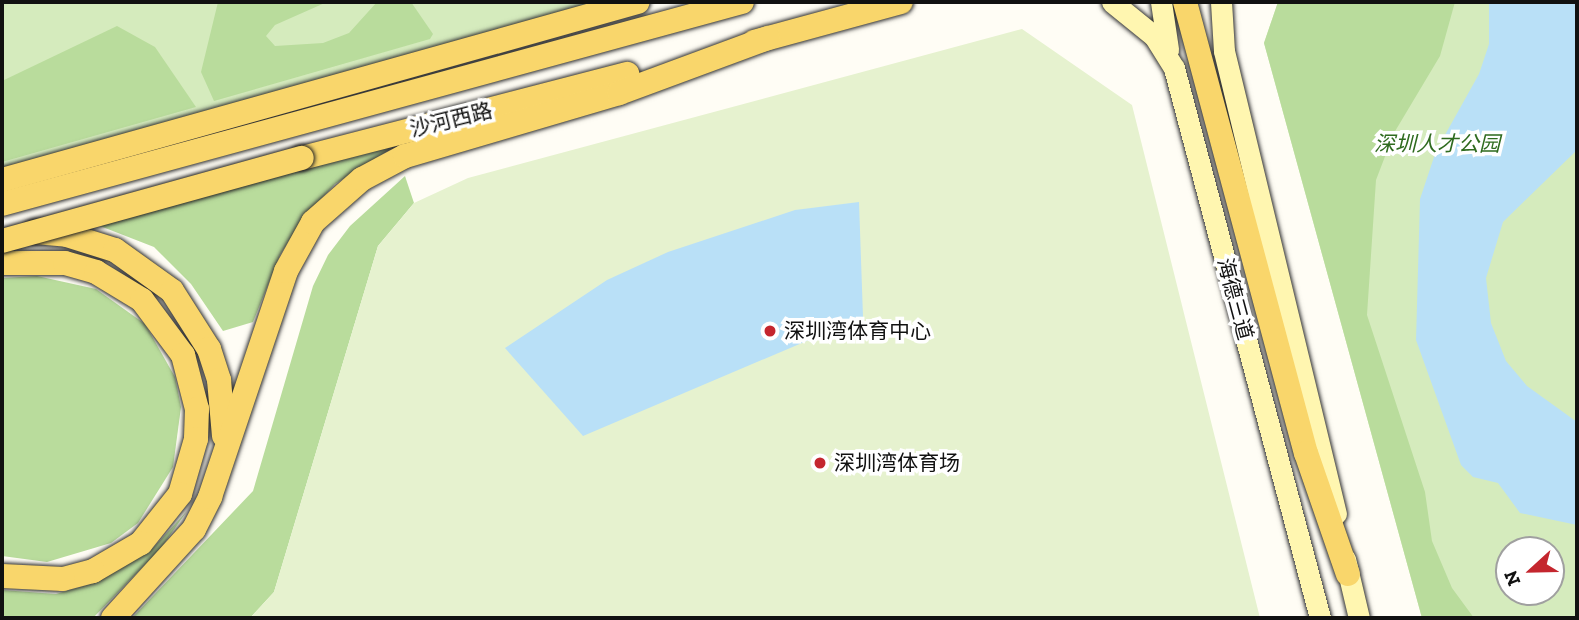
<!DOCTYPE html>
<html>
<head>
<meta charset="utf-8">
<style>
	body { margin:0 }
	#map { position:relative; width:1579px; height:620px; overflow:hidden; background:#fffdf5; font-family:"Zilla Slab","Noto Sans SC",serif }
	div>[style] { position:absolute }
	.green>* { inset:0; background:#d5ebbd }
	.forest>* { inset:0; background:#b9dc9c }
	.pitch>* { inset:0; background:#e6f2cf }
	.water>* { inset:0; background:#b9e0f7 }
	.roads { filter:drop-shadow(0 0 2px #333) drop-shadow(0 0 2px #333) }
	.secondary>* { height:21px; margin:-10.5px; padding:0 10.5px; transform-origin:10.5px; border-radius:10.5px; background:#fff6b0 }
	.primary>* { height:24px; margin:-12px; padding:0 12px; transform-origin:12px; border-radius:12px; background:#f9d66b }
	.bridges { filter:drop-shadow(0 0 2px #222) drop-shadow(0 0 2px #222) }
	.primary-bridge>* { height:24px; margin:-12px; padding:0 12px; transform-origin:12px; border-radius:12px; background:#f9d66b }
	.dots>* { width:19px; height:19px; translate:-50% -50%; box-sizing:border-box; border:4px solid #fff; border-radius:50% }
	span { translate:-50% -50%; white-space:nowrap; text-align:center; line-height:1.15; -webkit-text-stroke:7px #fff; paint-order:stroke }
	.street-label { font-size:21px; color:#111 }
	.park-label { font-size:21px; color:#2f6b1f; font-style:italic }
	.poi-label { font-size:21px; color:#111 }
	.left { translate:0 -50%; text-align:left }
	.frame { position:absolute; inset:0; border:4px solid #111; pointer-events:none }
	.north { position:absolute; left:1495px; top:536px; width:70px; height:70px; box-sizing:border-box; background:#fff; border:2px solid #a0a0a0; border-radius:50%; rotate:248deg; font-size:19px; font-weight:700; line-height:28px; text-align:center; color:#111 }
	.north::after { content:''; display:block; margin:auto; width:24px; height:32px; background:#c4262e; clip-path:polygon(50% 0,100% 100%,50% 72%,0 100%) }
</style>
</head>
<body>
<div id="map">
	<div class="green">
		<div style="clip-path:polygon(2px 2px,604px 2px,2px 169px)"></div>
		<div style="clip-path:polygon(evenodd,1278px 2px,1577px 2px,1577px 618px,1422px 618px,1264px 43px,1278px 2px,1509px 550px,1551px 550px,1551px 592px,1509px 592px,1509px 550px)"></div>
	</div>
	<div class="forest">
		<div style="clip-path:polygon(218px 2px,327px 2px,275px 25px,266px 36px,275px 46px,323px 43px,349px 33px,377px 2px,411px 2px,433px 34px,430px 39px,214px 101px,201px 72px)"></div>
		<div style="clip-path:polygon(1278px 2px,1455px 2px,1440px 56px,1394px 133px,1376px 180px,1367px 315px,1425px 492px,1432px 541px,1452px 588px,1474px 618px,1422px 618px,1264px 43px)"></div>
		<div style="clip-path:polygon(117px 26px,155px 47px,196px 107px,2px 162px,2px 81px)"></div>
		<div style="clip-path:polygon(400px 143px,335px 184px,303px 218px,280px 255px,253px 322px,223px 331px,191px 284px,154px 247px,100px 226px)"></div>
		<div style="clip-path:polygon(405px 176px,414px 203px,378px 246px,274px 592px,250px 618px,132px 618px,253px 491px,313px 286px,328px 255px,350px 226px)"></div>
		<div style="clip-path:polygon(37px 276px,96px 289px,145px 324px,175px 377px,181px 407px,173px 467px,138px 523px,111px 543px,47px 562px,2px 556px,2px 278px)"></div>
		<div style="clip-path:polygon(187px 511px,161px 548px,93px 618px,2px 618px,2px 590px,56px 594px,97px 582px,153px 548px)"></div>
	</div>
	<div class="pitch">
		<div style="clip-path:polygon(1022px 29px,1132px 105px,1260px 618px,250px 618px,274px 592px,378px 246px,414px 203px,468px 178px)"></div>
	</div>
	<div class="water">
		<div style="clip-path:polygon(1489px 2px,1577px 2px,1577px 150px,1503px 222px,1486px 278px,1491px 323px,1506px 361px,1527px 386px,1577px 422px,1577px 525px,1520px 513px,1498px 483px,1473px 477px,1461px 465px,1416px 340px,1420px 199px,1436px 151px,1479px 74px,1489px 44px)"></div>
		<div style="clip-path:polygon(859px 202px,863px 317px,583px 436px,505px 348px,607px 280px,668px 252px,795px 210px)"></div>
	</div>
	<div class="roads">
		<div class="secondary">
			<div style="left:1112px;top:2px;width:54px;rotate:39deg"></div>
			<div style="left:1154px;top:36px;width:38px;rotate:58deg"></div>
			<div style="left:1174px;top:68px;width:569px;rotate:75.13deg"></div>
			<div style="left:1161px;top:2px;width:48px;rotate:81.5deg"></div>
			<div style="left:1221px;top:2px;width:49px;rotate:86.5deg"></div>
			<div style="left:1224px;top:51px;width:476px;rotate:76.4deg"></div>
			<div style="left:1345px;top:559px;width:61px;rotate:76.7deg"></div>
		</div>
		<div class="primary">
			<div style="left:1185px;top:2px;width:467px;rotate:75deg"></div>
			<div style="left:1306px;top:453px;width:128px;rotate:70.9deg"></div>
			<div style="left:754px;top:42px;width:152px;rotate:-15.2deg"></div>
			<div style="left:302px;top:158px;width:336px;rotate:-14.5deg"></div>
			<div style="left:2px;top:180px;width:660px;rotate:-15.64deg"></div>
			<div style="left:2px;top:204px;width:767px;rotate:-15.27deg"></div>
			<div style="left:35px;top:232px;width:32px;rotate:5deg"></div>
			<div style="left:67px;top:235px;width:50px;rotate:17.4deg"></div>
			<div style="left:115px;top:250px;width:70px;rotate:35.7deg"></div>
			<div style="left:172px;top:291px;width:69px;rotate:57.5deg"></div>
			<div style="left:209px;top:349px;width:33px;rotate:72deg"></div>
			<div style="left:219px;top:380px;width:56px;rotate:84.9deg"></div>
			<div style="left:2px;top:263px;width:63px"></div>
			<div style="left:65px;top:263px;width:32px;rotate:16deg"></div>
			<div style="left:96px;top:272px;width:54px;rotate:31.3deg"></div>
			<div style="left:142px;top:300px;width:69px;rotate:53.3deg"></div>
			<div style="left:183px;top:355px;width:56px;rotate:75.5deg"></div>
			<div style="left:197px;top:409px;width:30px;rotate:92deg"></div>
			<div style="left:196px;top:439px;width:57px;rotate:106.2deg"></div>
			<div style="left:180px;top:494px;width:63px;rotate:128.5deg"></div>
			<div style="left:141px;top:543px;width:56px;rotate:149.7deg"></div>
			<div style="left:93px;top:571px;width:31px;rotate:165deg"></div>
			<div style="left:63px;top:579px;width:61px;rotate:-177.2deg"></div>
			<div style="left:113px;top:618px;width:120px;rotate:-47.7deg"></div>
			<div style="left:194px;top:529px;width:36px;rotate:-63deg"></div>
			<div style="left:210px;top:497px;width:238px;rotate:-71.4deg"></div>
			<div style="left:286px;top:271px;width:56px;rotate:-61.1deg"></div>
			<div style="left:313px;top:222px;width:65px;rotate:-41.3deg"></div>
			<div style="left:362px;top:179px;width:49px;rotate:-28.1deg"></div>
			<div style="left:405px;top:156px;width:223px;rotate:-16.4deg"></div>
			<div style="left:619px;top:93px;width:159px;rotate:-20.3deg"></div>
		</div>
	</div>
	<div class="bridges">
		<div class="primary-bridge">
			<div style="left:2px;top:241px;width:311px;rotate:-15.5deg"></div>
		</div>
	</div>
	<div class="dots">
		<div style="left:770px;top:331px;background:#c4262e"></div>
		<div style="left:820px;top:463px;background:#c4262e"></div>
	</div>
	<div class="street-label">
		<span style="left:451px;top:120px;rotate:-14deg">沙河西路</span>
		<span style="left:1235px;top:299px;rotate:75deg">海德三道</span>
	</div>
	<div class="park-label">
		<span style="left:1437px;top:144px">深圳人才公园</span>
	</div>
	<div class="poi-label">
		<span class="left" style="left:784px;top:331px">深圳湾体育中心</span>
		<span class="left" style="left:834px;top:463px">深圳湾体育场</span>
	</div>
	<div class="frame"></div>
	<div class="north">N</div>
</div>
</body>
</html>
